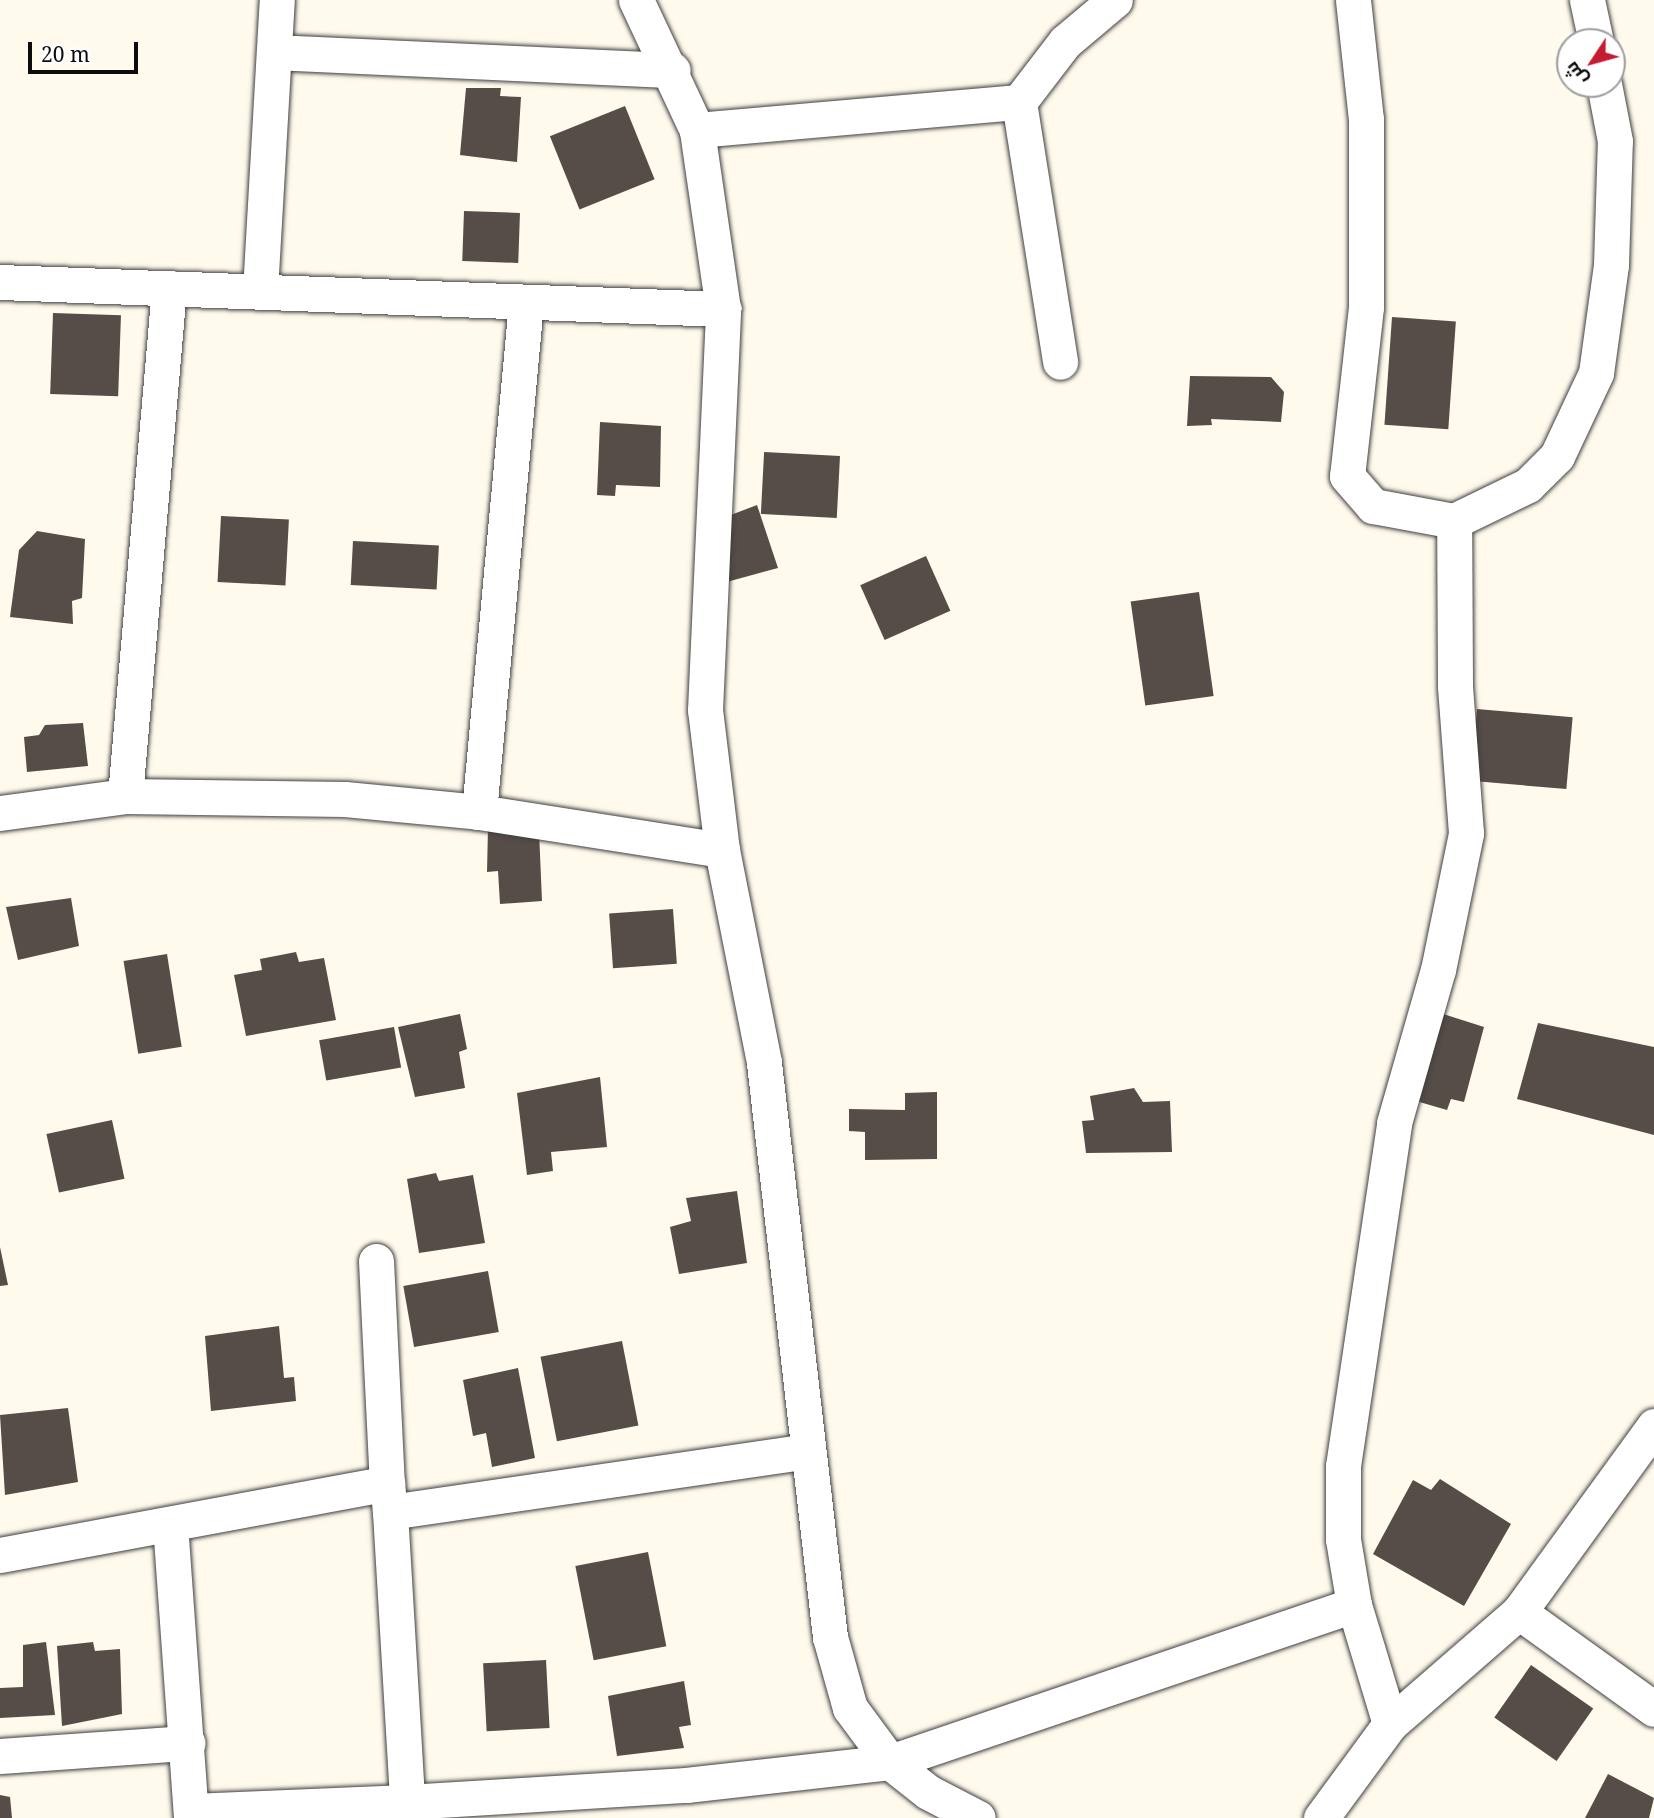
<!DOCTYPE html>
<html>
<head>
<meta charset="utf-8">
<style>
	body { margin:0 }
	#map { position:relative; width:1654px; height:1818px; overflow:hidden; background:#fffaec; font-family:"Noto Serif",Cairo,serif }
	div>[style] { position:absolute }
	.building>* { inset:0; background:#564c48; transform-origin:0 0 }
	.roads { filter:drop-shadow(0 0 2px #3f3f3f) drop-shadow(0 0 2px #3f3f3f) }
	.street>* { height:35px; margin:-17.5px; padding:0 17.5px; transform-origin:17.5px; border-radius:17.5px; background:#fff }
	span { translate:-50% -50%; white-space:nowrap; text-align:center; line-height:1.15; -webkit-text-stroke:7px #fff; paint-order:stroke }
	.north { position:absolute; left:1556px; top:28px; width:70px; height:70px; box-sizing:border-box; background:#fff; border:2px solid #9e9e9e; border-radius:50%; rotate:234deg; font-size:19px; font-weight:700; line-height:28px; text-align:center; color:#0c0c0c }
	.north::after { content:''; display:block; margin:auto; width:24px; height:32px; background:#c41c31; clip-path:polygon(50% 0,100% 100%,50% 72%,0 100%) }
	.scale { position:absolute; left:28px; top:42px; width:110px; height:32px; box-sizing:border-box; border:4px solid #0c0c0c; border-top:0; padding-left:9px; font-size:21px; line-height:24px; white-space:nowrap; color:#0c0c0c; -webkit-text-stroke:5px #fff; paint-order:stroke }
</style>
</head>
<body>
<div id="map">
	<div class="building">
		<div style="clip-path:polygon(466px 88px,501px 88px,500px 96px,521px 97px,517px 162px,460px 155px)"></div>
		<div style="left:625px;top:106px;width:79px;height:81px;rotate:68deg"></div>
		<div style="left:464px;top:211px;width:56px;height:50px;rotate:2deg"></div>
		<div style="left:53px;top:313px;width:68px;height:81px;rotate:2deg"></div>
		<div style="left:1392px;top:317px;width:64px;height:108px;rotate:4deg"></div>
		<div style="clip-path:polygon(1190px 376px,1271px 377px,1284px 392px,1281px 422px,1211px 419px,1212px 425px,1187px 426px)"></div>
		<div style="clip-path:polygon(600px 422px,661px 426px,660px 487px,616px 485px,615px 496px,597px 495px)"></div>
		<div style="left:840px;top:456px;width:62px;height:76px;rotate:93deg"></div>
		<div style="clip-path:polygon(757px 505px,778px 568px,723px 583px,715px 521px)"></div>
		<div style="left:221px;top:516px;width:68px;height:66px;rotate:3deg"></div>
		<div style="clip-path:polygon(37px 531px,85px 539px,82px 598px,72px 601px,73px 624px,10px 617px,19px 550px)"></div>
		<div style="left:353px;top:541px;width:86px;height:44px;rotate:3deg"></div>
		<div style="left:926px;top:556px;width:60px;height:72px;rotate:66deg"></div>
		<div style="left:1199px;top:592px;width:105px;height:69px;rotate:82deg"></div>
		<div style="left:1477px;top:709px;width:96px;height:72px;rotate:5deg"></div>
		<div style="clip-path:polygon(83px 723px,88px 766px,27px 772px,24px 737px,39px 735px,45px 725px)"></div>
		<div style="clip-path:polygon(488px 827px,539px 831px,542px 901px,500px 904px,498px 871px,487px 872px)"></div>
		<div style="clip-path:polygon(71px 898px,79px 946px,18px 960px,6px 907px)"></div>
		<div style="left:673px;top:909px;width:55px;height:64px;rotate:86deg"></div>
		<div style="clip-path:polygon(296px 952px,299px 962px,324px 958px,336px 1020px,246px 1036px,234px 975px,262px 970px,260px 959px)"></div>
		<div style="left:167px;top:954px;width:94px;height:44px;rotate:81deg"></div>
		<div style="clip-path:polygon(1437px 1012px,1484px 1027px,1464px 1102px,1451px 1099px,1447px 1110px,1416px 1101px)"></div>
		<div style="clip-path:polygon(460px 1014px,467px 1049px,459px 1052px,465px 1088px,415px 1097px,398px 1027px)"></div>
		<div style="clip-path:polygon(1538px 1023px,1654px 1047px,1654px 1135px,1517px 1099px)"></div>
		<div style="left:394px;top:1027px;width:41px;height:76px;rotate:80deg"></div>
		<div style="clip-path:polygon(600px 1077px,607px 1147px,551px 1152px,553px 1171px,527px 1175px,517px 1093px)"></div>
		<div style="clip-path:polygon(1134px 1088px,1143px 1102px,1170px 1101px,1172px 1152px,1086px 1153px,1082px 1121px,1094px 1120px,1090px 1096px)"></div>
		<div style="clip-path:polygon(937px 1092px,937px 1159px,865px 1160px,865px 1132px,849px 1131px,849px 1109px,905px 1110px,905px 1093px)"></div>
		<div style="left:112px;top:1120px;width:60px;height:67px;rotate:78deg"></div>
		<div style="clip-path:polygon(436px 1173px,439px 1181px,473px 1175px,485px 1243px,419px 1253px,407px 1179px)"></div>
		<div style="clip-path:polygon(737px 1191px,747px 1263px,679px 1274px,670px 1227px,691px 1221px,686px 1198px)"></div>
		<div style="clip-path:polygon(0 1247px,8px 1285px,0 1286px)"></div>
		<div style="left:488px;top:1271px;width:62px;height:86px;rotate:80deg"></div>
		<div style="clip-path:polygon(279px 1326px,284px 1378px,294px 1377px,296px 1401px,211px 1411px,205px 1336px)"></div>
		<div style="left:622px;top:1341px;width:86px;height:83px;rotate:79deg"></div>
		<div style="clip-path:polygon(518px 1368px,535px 1458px,492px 1467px,486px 1433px,473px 1436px,463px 1380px)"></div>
		<div style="clip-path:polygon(68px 1408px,78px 1482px,5px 1495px,0 1415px)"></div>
		<div style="clip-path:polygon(1440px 1479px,1511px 1524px,1464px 1606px,1373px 1554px,1413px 1480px,1431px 1490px)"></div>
		<div style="left:648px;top:1552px;width:96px;height:74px;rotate:79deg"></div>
		<div style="clip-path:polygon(46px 1642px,55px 1715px,0 1718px,0 1688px,23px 1687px,23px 1645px)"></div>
		<div style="clip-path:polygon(93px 1642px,95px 1651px,120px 1649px,122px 1714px,62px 1726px,57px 1646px)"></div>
		<div style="left:546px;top:1660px;width:68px;height:63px;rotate:87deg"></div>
		<div style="left:1531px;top:1665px;width:76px;height:64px;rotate:35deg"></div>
		<div style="clip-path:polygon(684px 1681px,691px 1725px,679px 1727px,684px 1748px,617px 1756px,608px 1696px)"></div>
		<div style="clip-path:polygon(1608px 1774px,1654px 1798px,1649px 1818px,1585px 1818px)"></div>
		<div style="clip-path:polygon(0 1795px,10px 1797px,12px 1818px,0 1818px)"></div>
	</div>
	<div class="roads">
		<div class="street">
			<div style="left:636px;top:0;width:144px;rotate:64.9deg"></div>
			<div style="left:1353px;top:0;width:120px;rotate:83.8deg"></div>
			<div style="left:1366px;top:119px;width:188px;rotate:90deg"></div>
			<div style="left:1366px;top:307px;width:170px;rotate:96.4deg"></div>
			<div style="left:1347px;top:476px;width:40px;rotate:49deg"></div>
			<div style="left:1373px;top:506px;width:82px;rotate:10.5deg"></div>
			<div style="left:1587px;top:0;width:43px;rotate:77.9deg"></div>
			<div style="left:274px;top:52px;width:399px;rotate:2.6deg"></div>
			<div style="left:1019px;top:102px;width:263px;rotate:81deg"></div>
			<div style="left:0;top:282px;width:724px;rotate:2.14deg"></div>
			<div style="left:260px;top:291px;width:291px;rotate:-86.7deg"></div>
			<div style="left:125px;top:796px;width:510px;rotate:-85.05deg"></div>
			<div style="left:479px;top:812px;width:512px;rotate:-84.73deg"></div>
			<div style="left:0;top:813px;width:126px;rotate:-7.7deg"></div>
			<div style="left:125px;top:796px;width:220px;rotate:0.8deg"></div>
			<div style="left:345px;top:799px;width:135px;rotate:5.5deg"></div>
			<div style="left:479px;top:812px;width:246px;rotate:8.9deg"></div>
			<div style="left:722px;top:850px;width:217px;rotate:78.8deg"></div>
			<div style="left:764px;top:1063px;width:578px;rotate:83.44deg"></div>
			<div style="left:830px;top:1637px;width:74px;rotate:74.3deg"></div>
			<div style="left:850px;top:1708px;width:67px;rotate:53.5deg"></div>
			<div style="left:890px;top:1762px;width:48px;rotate:38.3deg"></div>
			<div style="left:928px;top:1792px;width:56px;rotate:27.5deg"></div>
			<div style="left:722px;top:850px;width:141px;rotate:-96.9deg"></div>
			<div style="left:705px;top:710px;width:401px;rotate:-87.4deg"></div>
			<div style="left:723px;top:309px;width:181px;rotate:-98.3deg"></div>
			<div style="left:697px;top:130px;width:323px;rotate:-5deg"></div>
			<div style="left:1019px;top:102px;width:76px;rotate:-52.5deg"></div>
			<div style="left:1065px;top:42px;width:65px;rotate:-40deg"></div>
			<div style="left:376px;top:1261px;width:222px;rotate:87.2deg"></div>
			<div style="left:390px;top:1512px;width:290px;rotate:86.6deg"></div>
			<div style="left:407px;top:1802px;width:280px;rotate:-3.5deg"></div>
			<div style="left:686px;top:1785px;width:205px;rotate:-6.4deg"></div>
			<div style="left:890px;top:1762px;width:490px;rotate:-18.7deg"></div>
			<div style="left:170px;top:1524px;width:295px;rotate:85.9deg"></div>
			<div style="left:0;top:1555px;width:394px;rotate:-10.5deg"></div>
			<div style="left:387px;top:1483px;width:29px;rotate:84deg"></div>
			<div style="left:390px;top:1512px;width:420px;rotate:-8.3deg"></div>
			<div style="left:1519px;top:1612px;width:166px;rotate:35.7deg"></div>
			<div style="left:1390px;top:1724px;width:124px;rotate:-106.8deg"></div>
			<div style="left:1354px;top:1605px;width:67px;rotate:-99.5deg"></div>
			<div style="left:1343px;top:1539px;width:73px;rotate:-90deg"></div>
			<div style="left:1343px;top:1466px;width:347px;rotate:-81.5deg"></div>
			<div style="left:1394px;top:1123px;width:159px;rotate:-74deg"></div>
			<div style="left:1438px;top:970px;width:140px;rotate:-78.4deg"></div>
			<div style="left:1466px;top:833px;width:147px;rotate:-94.3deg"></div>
			<div style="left:1455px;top:686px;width:165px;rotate:-90.3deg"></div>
			<div style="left:1454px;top:521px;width:82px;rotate:-25.9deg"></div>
			<div style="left:1528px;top:485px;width:41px;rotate:-45deg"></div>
			<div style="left:1557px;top:456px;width:92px;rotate:-64.8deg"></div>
			<div style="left:1596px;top:373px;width:109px;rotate:-82.1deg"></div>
			<div style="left:1611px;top:265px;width:124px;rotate:-88.2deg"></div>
			<div style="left:1615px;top:141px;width:58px;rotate:-100.9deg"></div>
			<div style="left:0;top:1756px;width:188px;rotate:-4deg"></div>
			<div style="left:191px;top:1811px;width:216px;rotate:-2.4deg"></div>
			<div style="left:1321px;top:1818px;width:117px;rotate:-53.7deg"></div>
			<div style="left:1390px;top:1724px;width:171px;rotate:-41deg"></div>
			<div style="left:1519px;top:1612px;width:230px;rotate:-54deg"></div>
		</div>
	</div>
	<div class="north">ش</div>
	<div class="scale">20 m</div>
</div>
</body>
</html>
